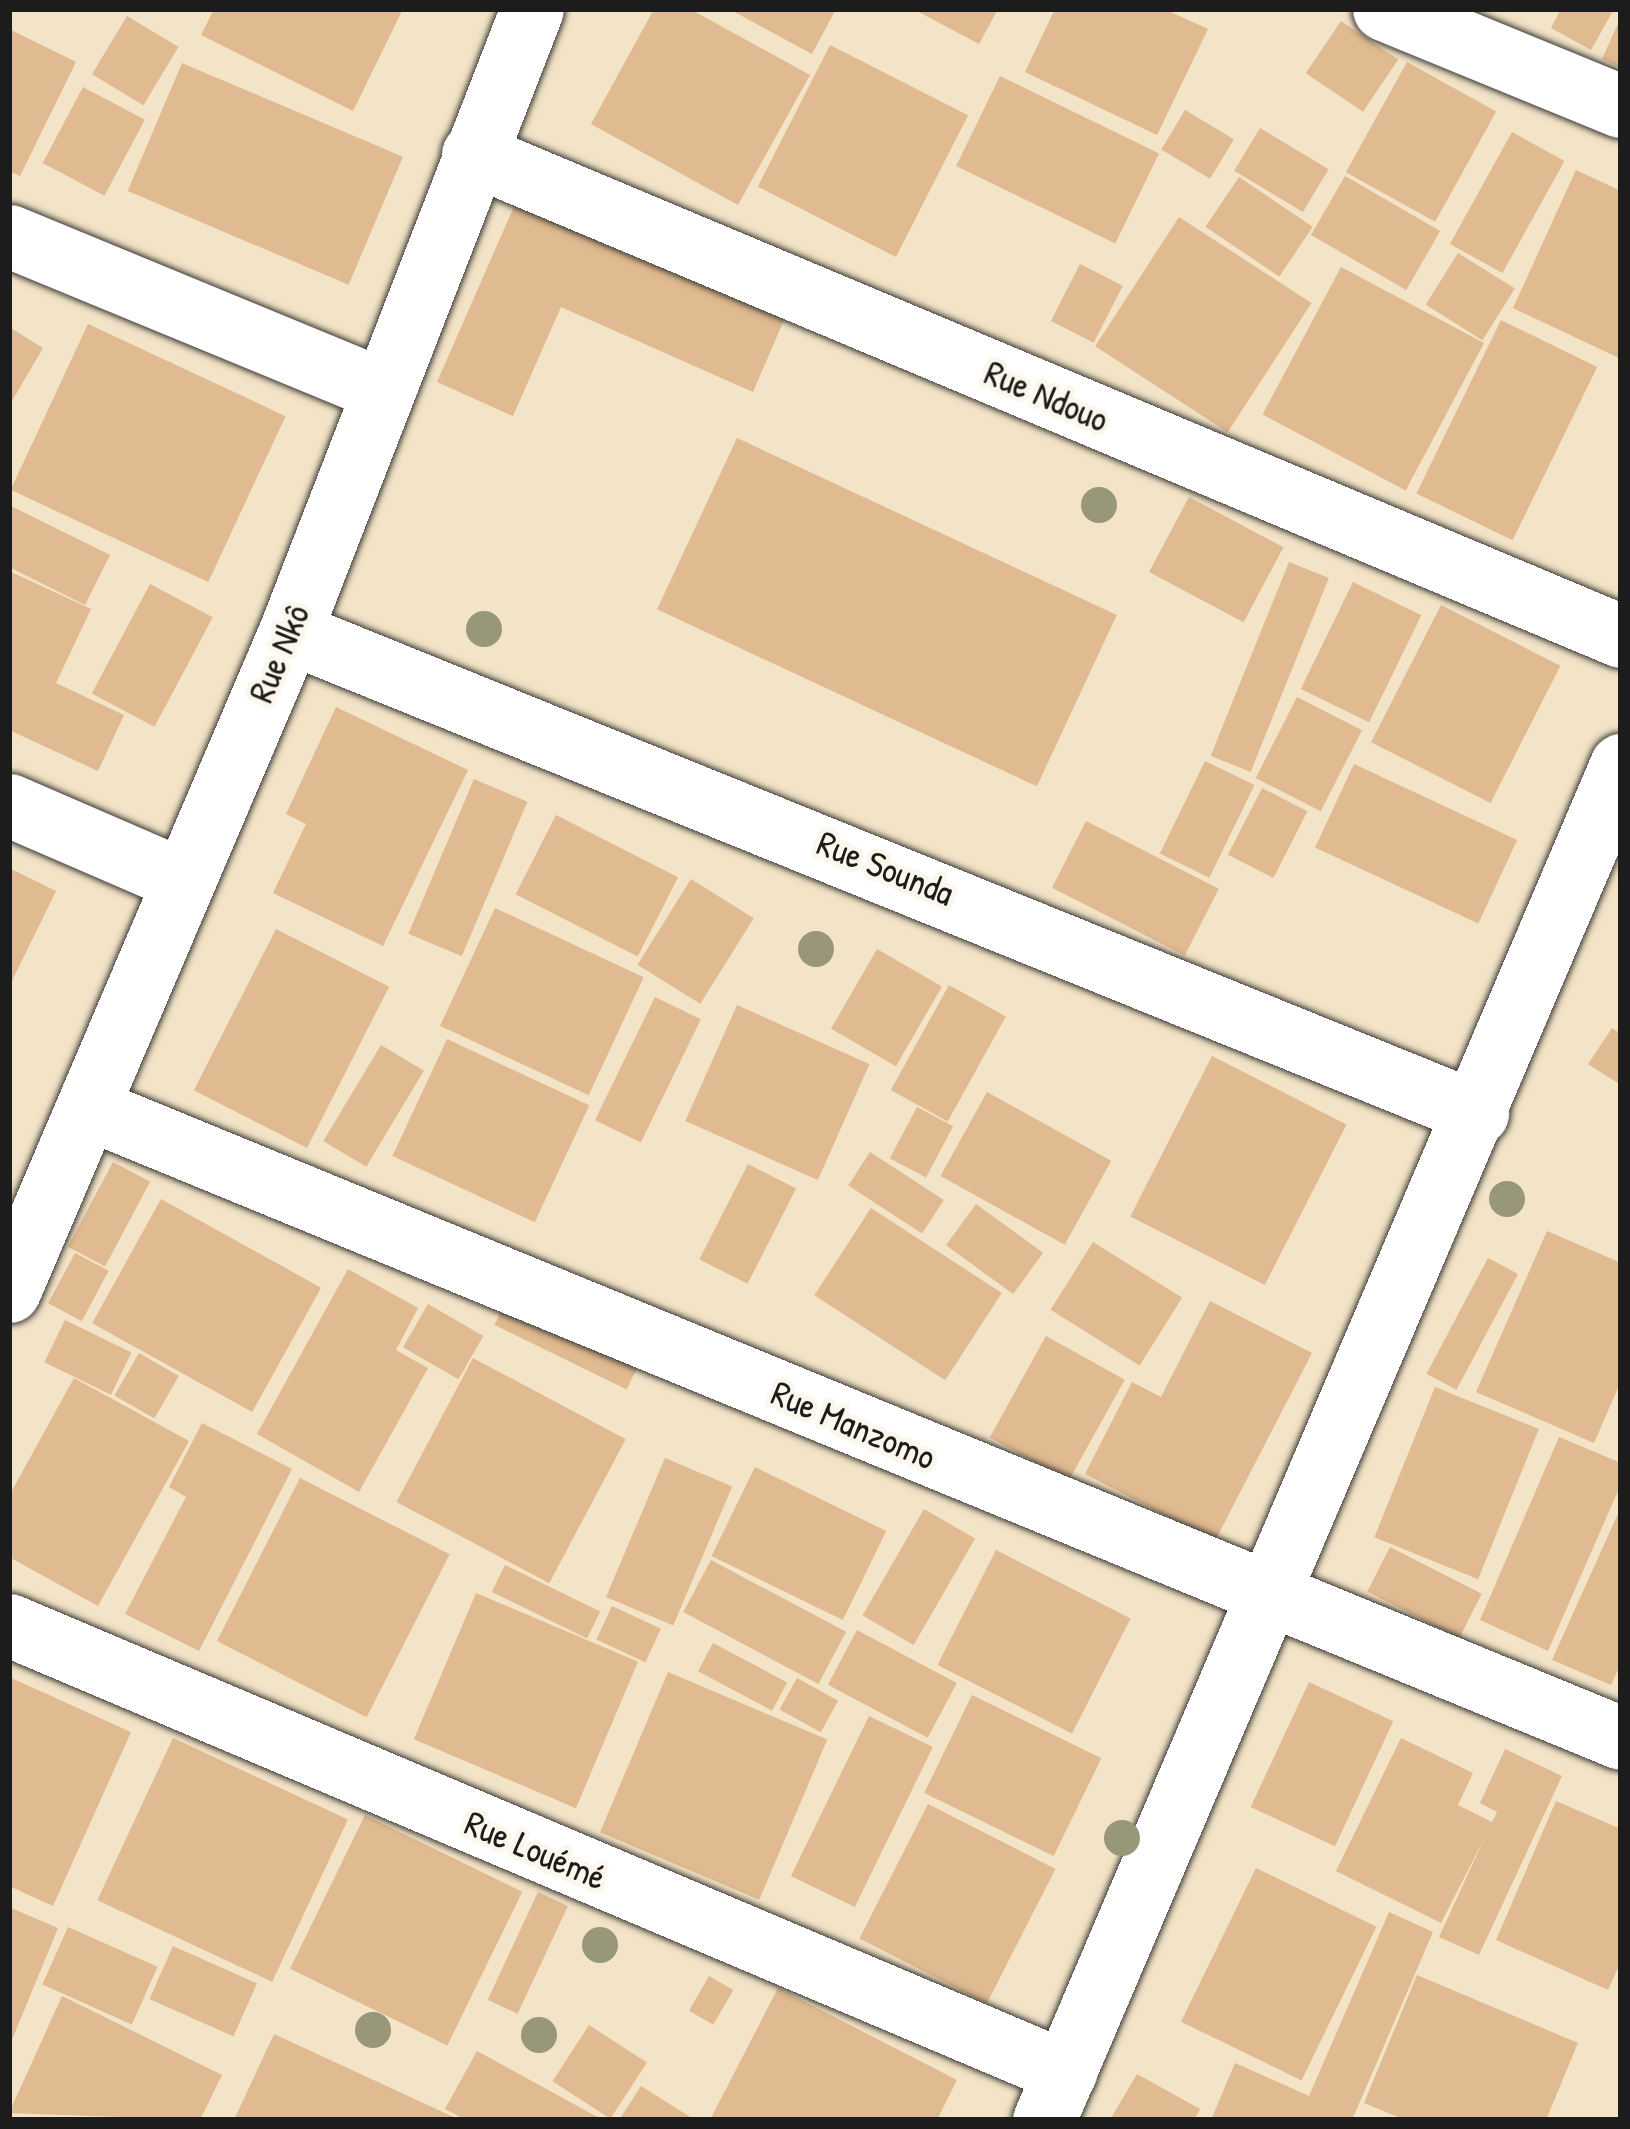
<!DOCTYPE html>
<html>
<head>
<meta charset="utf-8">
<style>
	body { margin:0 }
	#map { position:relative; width:1630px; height:2129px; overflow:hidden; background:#f3e3c7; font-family:"Patrick Hand",sans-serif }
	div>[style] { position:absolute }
	.building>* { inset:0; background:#e0ba90; transform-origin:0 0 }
	.roads { filter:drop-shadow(0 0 3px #3c3a36) drop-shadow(0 0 3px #3c3a36) }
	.minor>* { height:63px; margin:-31.5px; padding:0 31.5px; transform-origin:31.5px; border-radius:31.5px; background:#fff }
	.trees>* { width:36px; height:36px; margin:-18px; border-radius:50%; background:#989779 }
	span { translate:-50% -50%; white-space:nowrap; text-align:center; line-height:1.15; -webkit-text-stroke:10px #fbf7ec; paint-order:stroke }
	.street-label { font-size:36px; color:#1c1c1c }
	.frame { position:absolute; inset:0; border:12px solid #1c1c1c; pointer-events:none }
</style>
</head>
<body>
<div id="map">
	<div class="building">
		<div style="clip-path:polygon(214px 9px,403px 9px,353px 111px,201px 35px)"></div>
		<div style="clip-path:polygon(654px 9px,690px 9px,810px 75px,738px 205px,591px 124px)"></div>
		<div style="clip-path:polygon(729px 9px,836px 9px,812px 54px)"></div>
		<div style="clip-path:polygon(913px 9px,998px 9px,979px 44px)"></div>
		<div style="clip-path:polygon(1055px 9px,1164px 9px,1208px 29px,1157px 135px,1025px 72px)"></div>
		<div style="clip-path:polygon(1561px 9px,1614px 9px,1591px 50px,1551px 28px)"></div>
		<div style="left:127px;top:16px;width:60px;height:68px;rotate:31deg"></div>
		<div style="clip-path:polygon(1621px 17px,1621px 68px,1602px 59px)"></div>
		<div style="left:1341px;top:21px;width:69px;height:63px;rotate:34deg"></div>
		<div style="clip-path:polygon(9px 29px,76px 62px,20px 176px,9px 171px)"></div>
		<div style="left:830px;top:45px;width:155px;height:159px;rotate:27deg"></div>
		<div style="left:1407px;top:62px;width:102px;height:126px;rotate:29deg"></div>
		<div style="left:182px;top:63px;width:240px;height:139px;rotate:23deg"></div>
		<div style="left:1000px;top:76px;width:177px;height:100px;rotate:26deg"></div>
		<div style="left:83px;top:87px;width:70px;height:86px;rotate:28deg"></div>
		<div style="left:1185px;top:110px;width:57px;height:46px;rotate:31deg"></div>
		<div style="left:1260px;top:128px;width:80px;height:50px;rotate:31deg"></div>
		<div style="left:1512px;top:132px;width:60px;height:128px;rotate:29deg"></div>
		<div style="clip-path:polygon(1576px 170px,1621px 191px,1621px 359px,1513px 308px)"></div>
		<div style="left:1345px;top:176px;width:110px;height:68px;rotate:30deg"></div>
		<div style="left:1239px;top:177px;width:89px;height:60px;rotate:34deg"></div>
		<div style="clip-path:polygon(516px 202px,784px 320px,753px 392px,561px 307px,513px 416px,437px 382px)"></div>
		<div style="left:1179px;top:217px;width:158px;height:154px;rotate:33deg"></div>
		<div style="left:1458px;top:253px;width:67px;height:61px;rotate:32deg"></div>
		<div style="left:1080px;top:264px;width:48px;height:64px;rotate:27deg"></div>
		<div style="left:1341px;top:267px;width:162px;height:167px;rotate:28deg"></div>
		<div style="left:1501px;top:320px;width:107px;height:193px;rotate:26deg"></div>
		<div style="left:88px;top:324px;width:218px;height:183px;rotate:25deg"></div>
		<div style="clip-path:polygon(9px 327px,43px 348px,9px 406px)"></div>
		<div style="left:737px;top:438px;width:419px;height:189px;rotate:25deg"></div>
		<div style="left:1189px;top:497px;width:107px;height:85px;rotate:28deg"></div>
		<div style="clip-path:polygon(9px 505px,110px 555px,85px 605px,9px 567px)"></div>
		<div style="left:1289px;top:562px;width:43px;height:209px;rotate:22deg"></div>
		<div style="clip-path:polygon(9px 571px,91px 609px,56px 683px,124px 715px,98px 771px,9px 730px)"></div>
		<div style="left:1353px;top:582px;width:76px;height:119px;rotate:26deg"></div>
		<div style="left:150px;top:584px;width:71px;height:124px;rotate:28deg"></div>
		<div style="left:1441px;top:605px;width:134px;height:154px;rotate:27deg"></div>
		<div style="left:1297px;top:697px;width:73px;height:91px;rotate:27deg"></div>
		<div style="clip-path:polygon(336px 707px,468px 770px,383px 946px,273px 893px,306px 824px,286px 814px)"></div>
		<div style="left:1205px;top:761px;width:55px;height:103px;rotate:26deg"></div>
		<div style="left:1354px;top:764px;width:180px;height:92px;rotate:25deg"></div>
		<div style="left:474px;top:779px;width:58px;height:168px;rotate:23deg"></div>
		<div style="left:1262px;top:788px;width:51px;height:75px;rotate:27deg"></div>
		<div style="left:556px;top:815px;width:137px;height:89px;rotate:27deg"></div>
		<div style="left:1086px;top:821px;width:149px;height:75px;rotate:27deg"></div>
		<div style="clip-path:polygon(9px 868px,56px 891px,9px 987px)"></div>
		<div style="left:691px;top:879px;width:74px;height:101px;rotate:32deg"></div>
		<div style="left:495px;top:908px;width:164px;height:130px;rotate:25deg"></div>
		<div style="left:276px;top:929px;width:127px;height:181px;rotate:27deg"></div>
		<div style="left:877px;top:949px;width:75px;height:92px;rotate:30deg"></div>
		<div style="left:949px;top:985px;width:65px;height:120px;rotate:29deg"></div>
		<div style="left:655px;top:997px;width:51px;height:137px;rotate:26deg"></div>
		<div style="left:737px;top:1005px;width:145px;height:127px;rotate:24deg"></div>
		<div style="clip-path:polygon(1612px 1028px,1621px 1034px,1621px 1085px,1588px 1064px)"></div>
		<div style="left:447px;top:1039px;width:157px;height:129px;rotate:25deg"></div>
		<div style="left:381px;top:1045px;width:50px;height:112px;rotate:31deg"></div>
		<div style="left:1212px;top:1056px;width:151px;height:180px;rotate:27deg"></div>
		<div style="left:987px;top:1092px;width:142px;height:96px;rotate:29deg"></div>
		<div style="left:917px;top:1107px;width:41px;height:58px;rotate:28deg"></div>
		<div style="left:870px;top:1152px;width:88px;height:40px;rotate:33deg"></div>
		<div style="left:113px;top:1162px;width:42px;height:96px;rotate:28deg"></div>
		<div style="left:748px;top:1164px;width:54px;height:107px;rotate:27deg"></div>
		<div style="left:161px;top:1199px;width:183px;height:142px;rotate:29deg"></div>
		<div style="left:976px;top:1204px;width:83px;height:51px;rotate:36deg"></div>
		<div style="left:871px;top:1208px;width:156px;height:104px;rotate:33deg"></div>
		<div style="clip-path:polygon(1547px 1231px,1621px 1263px,1621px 1381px,1594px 1443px,1476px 1392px)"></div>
		<div style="left:1093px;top:1242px;width:105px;height:80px;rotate:32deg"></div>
		<div style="left:75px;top:1253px;width:38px;height:57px;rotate:28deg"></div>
		<div style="left:1488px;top:1258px;width:34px;height:131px;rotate:28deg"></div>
		<div style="clip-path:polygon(348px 1269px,418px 1308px,396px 1350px,428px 1368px,359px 1492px,257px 1434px)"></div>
		<div style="left:516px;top:1281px;width:147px;height:49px;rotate:26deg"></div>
		<div style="clip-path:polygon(1210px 1301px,1312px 1353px,1215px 1541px,1085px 1474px,1132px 1382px,1161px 1397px)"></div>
		<div style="left:428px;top:1304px;width:64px;height:50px;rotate:30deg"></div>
		<div style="left:65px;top:1320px;width:74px;height:47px;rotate:26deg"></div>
		<div style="left:1046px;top:1336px;width:90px;height:116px;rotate:29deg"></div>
		<div style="left:139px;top:1353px;width:46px;height:49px;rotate:30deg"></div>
		<div style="left:473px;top:1358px;width:173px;height:163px;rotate:28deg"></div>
		<div style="clip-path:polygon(74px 1378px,189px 1441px,98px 1606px,9px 1557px,9px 1496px)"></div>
		<div style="left:1435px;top:1387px;width:112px;height:162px;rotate:22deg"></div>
		<div style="clip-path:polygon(202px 1423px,292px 1469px,199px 1651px,125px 1614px,186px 1497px,169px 1487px)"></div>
		<div style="clip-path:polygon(1559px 1437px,1621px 1463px,1621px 1484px,1548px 1651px,1480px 1620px)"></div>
		<div style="left:665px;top:1458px;width:73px;height:151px;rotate:23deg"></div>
		<div style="left:755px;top:1467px;width:146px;height:99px;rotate:26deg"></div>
		<div style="left:300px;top:1478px;width:168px;height:183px;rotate:27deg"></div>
		<div style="clip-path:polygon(1621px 1507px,1621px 1663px,1611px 1685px,1552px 1660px)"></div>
		<div style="left:924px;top:1509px;width:59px;height:123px;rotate:30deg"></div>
		<div style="left:1390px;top:1547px;width:103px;height:50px;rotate:27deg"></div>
		<div style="left:996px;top:1550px;width:151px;height:129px;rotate:27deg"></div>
		<div style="left:711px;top:1560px;width:153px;height:59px;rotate:28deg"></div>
		<div style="left:505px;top:1565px;width:106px;height:30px;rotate:26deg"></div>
		<div style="left:476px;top:1593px;width:176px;height:159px;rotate:23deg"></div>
		<div style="left:612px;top:1606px;width:54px;height:37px;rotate:25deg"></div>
		<div style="left:857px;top:1630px;width:113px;height:62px;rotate:28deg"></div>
		<div style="left:713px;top:1643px;width:84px;height:32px;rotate:28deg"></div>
		<div style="left:668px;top:1672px;width:173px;height:174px;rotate:23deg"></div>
		<div style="clip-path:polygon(9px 1677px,131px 1732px,53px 1906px,9px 1886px)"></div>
		<div style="left:797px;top:1678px;width:47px;height:36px;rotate:29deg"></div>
		<div style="left:1309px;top:1682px;width:93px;height:138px;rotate:25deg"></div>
		<div style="left:972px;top:1695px;width:144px;height:109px;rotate:26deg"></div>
		<div style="left:869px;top:1716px;width:71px;height:178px;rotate:26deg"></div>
		<div style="left:173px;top:1738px;width:193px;height:179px;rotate:25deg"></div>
		<div style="clip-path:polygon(1401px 1738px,1473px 1773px,1458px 1805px,1492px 1822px,1497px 1812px,1480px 1803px,1505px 1749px,1562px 1776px,1479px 1955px,1439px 1937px,1485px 1837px,1441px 1923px,1336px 1871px)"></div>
		<div style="clip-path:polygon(1556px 1801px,1621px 1829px,1621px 1961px,1608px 1990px,1496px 1940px)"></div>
		<div style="left:928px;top:1804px;width:143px;height:151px;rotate:27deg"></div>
		<div style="left:365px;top:1815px;width:175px;height:171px;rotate:26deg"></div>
		<div style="left:1256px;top:1868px;width:134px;height:171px;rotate:26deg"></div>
		<div style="left:538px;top:1892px;width:33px;height:119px;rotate:25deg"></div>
		<div style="clip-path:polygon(11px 1908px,58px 1928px,9px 2047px,9px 1914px)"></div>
		<div style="clip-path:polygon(1389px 1912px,1433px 1932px,1352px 2120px,1211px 2120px,1235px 2063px,1309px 2096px)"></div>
		<div style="left:68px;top:1927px;width:98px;height:63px;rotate:24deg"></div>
		<div style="left:173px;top:1946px;width:92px;height:58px;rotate:24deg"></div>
		<div style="clip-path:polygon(1417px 1975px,1578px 2043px,1546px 2120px,1405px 2120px,1364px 2103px)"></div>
		<div style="left:709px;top:1976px;width:28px;height:40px;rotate:30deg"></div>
		<div style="clip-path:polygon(778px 1988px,957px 2080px,937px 2120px,710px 2120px)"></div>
		<div style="clip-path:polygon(62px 1996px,222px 2075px,200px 2120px,9px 2113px)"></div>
		<div style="left:589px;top:2025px;width:69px;height:67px;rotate:33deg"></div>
		<div style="clip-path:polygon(274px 2034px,460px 2120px,234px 2120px)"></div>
		<div style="clip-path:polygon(477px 2051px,603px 2120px,466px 2120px,445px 2109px)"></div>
		<div style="clip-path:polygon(1137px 2074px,1200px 2109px,1194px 2120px,1110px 2120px)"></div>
		<div style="clip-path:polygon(641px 2086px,695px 2120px,619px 2120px)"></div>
	</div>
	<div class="roads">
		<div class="minor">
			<div style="left:1384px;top:9px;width:256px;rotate:22.3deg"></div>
			<div style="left:473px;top:154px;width:1245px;rotate:22.78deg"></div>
			<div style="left:9px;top:236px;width:399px;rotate:22.4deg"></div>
			<div style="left:290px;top:632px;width:1281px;rotate:22.06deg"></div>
			<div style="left:9px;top:805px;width:184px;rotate:23.4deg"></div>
			<div style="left:88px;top:1108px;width:1657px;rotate:22.34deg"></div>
			<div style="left:9px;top:1291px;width:716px;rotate:-66.91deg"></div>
			<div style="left:290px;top:632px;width:668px;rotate:-68.77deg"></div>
			<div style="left:9px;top:1625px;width:1147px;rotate:22.94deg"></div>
			<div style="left:1044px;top:2120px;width:1473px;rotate:-66.93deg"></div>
		</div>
	</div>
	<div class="trees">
		<div style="left:1099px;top:505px"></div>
		<div style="left:484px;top:629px"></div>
		<div style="left:816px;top:949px"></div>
		<div style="left:1507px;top:1199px"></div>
		<div style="left:1122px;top:1838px"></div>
		<div style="left:600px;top:1945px"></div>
		<div style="left:373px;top:2030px"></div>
		<div style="left:539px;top:2035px"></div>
	</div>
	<div class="street-label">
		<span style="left:1047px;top:395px;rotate:23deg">Rue Ndouo</span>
		<span style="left:278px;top:653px;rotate:-67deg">Rue Nkô</span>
		<span style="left:886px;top:867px;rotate:22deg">Rue Sounda</span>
		<span style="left:854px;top:1424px;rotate:23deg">Rue Manzomo</span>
		<span style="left:536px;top:1849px;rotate:23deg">Rue Louémé</span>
	</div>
	<div class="frame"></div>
</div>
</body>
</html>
